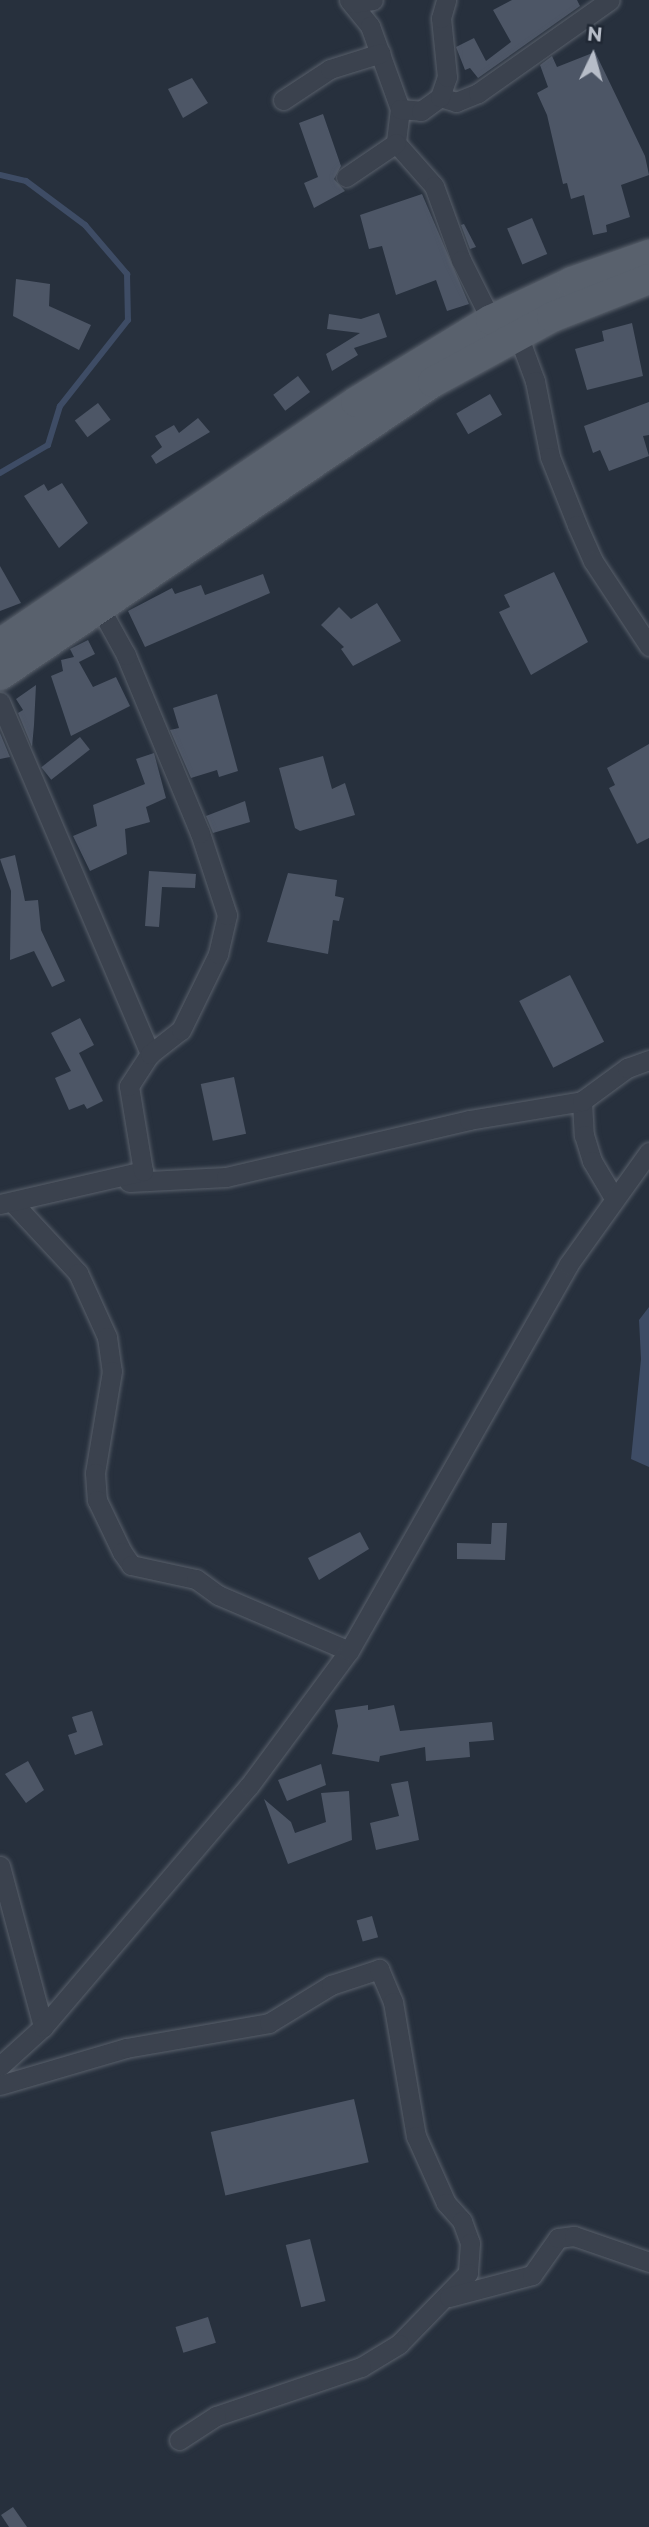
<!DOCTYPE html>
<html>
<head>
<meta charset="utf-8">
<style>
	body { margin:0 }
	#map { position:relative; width:649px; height:2527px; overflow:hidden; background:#27303d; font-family:Montserrat,sans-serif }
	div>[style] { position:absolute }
	.water>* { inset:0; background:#3e4c65 }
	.stream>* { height:6px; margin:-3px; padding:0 3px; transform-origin:3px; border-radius:3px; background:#3e4c65 }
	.building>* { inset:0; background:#4d5666; transform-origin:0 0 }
	.roads { filter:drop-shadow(0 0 2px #59606b) drop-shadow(0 0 2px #59606b) }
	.minor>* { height:19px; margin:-9.5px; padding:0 9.5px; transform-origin:9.5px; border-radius:9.5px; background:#3b424e }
	.primary>* { height:30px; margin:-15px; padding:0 15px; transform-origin:15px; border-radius:15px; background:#59616d }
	span { translate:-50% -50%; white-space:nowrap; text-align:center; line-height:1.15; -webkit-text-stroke:5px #1f2733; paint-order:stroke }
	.north { position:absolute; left:558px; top:21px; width:70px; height:70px; -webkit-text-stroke:5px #1f2733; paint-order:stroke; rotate:5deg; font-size:19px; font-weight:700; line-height:28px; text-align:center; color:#b7bdc8 }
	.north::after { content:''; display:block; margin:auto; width:24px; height:32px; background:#b7bdc8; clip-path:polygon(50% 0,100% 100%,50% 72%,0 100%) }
</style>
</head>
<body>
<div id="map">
	<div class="water">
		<div style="clip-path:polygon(649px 1307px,649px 1467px,631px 1459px,641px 1359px,639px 1320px)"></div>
	</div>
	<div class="stream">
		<div style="left:0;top:175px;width:27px;rotate:13deg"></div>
		<div style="left:26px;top:181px;width:74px;rotate:36.7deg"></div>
		<div style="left:85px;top:225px;width:65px;rotate:49.4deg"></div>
		<div style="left:127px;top:274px;width:46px;rotate:88.8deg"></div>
		<div style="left:128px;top:320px;width:110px;rotate:128.3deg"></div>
		<div style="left:60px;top:406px;width:41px;rotate:107.1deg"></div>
		<div style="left:48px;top:445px;width:56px;rotate:149.7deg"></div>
	</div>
	<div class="building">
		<div style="clip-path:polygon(512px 0,577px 0,580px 6px,478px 78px,470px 68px,465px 70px,456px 47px,474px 38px,486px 61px,511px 42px,493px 10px)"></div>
		<div style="clip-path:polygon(595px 52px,645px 156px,649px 175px,621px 185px,630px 217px,606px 225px,607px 232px,593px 235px,584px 195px,571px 199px,567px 183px,563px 184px,547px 115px,537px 93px,548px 87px,540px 65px,552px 56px,557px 67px)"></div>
		<div style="clip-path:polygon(192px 78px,208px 103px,183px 118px,168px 89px)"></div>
		<div style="clip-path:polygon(323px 114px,341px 166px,334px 179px,345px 191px,314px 208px,304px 183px,318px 177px,299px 123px)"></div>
		<div style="clip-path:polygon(422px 194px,469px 304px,447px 311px,436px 280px,396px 295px,382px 246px,369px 249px,360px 215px)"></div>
		<div style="left:532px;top:218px;width:39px;height:27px;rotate:67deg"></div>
		<div style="clip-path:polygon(464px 224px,476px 247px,470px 249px,461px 225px)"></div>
		<div style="clip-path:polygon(16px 279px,50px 284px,49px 306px,91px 325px,79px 350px,13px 316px)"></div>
		<div style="clip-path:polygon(379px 313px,387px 337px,354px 348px,358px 355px,332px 371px,326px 354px,360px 333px,327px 329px,329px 314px,361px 319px)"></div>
		<div style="clip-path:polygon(632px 323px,643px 376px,587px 390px,575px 349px,604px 341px,602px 331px)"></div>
		<div style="left:298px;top:376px;width:20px;height:31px;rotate:53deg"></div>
		<div style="left:490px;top:394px;width:24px;height:39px;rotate:60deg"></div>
		<div style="clip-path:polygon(649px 402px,649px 435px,643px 436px,649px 456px,609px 471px,600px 450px,593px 453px,584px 426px)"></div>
		<div style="left:98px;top:403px;width:21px;height:29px;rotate:53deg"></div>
		<div style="clip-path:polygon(198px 418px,210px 432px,156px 464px,151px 456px,162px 447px,155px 436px,174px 425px,179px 433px)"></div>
		<div style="clip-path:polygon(62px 483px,88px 523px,59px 548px,24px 496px,44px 484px,48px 491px)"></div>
		<div style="clip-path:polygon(0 566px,21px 603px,0 611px)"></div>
		<div style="clip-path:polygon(554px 572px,588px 642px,531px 675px,499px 612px,510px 607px,504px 595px)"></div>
		<div style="clip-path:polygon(263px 574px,270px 593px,145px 647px,128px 611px,172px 588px,175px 594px,201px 585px,205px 595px)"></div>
		<div style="clip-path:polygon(377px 603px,401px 641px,353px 666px,341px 649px,344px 647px,321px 625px,339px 607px,351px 619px)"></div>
		<div style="clip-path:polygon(88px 640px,95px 654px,79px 662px,93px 687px,116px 677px,130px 706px,71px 736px,51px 676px,63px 671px,61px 660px,74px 657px,70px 649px)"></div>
		<div style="clip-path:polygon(36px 685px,34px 725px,32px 747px,18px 713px,23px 710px,16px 699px)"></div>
		<div style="clip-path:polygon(217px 694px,238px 771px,219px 777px,217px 770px,191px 778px,170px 730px,179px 728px,173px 708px)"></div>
		<div style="clip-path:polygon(0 733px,10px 757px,0 759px)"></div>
		<div style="left:80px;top:737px;width:16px;height:49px;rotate:52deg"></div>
		<div style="clip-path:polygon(649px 744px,649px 838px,637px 844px,609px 788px,615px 785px,607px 768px)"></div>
		<div style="clip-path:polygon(154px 753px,166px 798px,146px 807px,150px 822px,125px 829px,127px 854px,90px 871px,73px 836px,97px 826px,93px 805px,145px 784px,136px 759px)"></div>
		<div style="clip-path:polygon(323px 756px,332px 789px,345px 783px,355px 815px,300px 831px,295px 828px,279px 768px)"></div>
		<div style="clip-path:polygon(245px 801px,250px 822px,213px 833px,206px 816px)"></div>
		<div style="clip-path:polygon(15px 855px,25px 901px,38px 900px,41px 930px,65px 981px,52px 987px,34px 951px,10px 960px,11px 891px,0 859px)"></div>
		<div style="clip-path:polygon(149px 871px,196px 874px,195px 888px,162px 887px,159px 927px,145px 926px)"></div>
		<div style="clip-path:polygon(288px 873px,337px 880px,335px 896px,344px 898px,339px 921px,333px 920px,328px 954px,267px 942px)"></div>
		<div style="left:570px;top:975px;width:75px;height:57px;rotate:63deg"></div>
		<div style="clip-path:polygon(80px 1018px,94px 1045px,79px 1053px,103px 1101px,87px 1109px,84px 1104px,69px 1110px,55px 1078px,71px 1071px,51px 1033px)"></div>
		<div style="left:234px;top:1077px;width:58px;height:34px;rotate:78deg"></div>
		<div style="clip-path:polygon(492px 1523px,507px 1523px,505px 1560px,457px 1559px,457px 1543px,491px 1544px)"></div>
		<div style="clip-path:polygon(360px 1532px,369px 1549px,319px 1580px,308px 1558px)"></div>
		<div style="clip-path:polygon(368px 1705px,368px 1710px,394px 1705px,400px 1731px,492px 1722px,494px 1740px,469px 1742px,470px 1757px,426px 1761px,425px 1747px,380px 1756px,379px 1762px,332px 1754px,338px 1726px,335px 1710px)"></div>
		<div style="clip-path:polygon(92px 1711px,103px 1745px,75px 1755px,68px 1735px,77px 1732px,72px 1717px)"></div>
		<div style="clip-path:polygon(28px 1761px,44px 1790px,26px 1803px,5px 1774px)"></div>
		<div style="clip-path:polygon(321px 1764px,326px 1785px,287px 1801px,278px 1780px)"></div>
		<div style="clip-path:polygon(408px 1781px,419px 1840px,376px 1850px,370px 1823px,399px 1816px,391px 1784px)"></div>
		<div style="clip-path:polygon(349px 1791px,352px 1840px,288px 1864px,264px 1799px,291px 1822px,295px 1833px,326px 1822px,321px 1793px)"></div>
		<div style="left:372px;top:1916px;width:22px;height:16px;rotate:74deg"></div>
		<div style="left:354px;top:2099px;width:65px;height:147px;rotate:77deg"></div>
		<div style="left:310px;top:2239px;width:64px;height:25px;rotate:76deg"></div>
		<div style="left:208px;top:2317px;width:27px;height:34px;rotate:73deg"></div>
		<div style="clip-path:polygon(13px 2507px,27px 2527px,9px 2527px,1px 2515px)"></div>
	</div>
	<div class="roads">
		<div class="minor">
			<div style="left:349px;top:0;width:33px;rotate:51deg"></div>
			<div style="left:370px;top:26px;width:88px;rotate:70.1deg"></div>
			<div style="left:400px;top:109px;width:34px;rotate:97deg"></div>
			<div style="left:396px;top:143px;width:57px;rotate:48.5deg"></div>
			<div style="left:434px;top:186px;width:79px;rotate:70deg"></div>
			<div style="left:461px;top:260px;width:67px;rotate:63.4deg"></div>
			<div style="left:352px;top:3px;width:21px;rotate:-8deg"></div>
			<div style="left:440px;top:97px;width:17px;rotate:17deg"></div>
			<div style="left:456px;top:102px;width:24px;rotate:-22deg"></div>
			<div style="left:478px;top:93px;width:161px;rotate:-35.2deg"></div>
			<div style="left:283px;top:100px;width:56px;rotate:-33.4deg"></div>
			<div style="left:330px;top:69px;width:53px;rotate:-17.4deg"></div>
			<div style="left:400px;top:109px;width:21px;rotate:5deg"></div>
			<div style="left:421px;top:111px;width:24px;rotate:-36deg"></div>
			<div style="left:440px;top:97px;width:21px;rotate:-71deg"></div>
			<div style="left:447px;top:77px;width:59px;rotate:-95.8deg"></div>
			<div style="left:441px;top:18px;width:19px;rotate:-74deg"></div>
			<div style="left:346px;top:177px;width:60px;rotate:-34.2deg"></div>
			<div style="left:518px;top:335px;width:49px;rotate:69.7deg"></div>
			<div style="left:535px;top:381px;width:77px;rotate:78.8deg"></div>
			<div style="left:550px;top:457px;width:73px;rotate:68.3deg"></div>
			<div style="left:577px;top:525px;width:39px;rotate:66deg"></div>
			<div style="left:593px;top:561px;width:102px;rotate:56.6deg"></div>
			<div style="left:0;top:702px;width:383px;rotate:66.9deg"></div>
			<div style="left:582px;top:1101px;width:34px;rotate:87deg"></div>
			<div style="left:584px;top:1135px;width:27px;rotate:73deg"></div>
			<div style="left:592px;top:1161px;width:43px;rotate:59.3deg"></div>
			<div style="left:129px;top:1182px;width:97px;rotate:-3deg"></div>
			<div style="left:226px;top:1177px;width:250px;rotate:-13.2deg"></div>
			<div style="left:469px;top:1120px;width:115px;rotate:-9.5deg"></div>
			<div style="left:582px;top:1101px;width:56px;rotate:-36.3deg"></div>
			<div style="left:627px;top:1068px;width:23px;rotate:-20deg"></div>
			<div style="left:13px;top:1203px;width:96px;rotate:47.1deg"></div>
			<div style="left:78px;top:1273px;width:70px;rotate:65.6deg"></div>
			<div style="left:107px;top:1337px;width:34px;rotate:82deg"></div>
			<div style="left:112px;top:1371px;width:103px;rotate:99.5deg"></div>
			<div style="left:95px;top:1473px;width:27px;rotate:86deg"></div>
			<div style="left:97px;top:1500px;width:58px;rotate:64.3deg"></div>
			<div style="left:122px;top:1552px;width:16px;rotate:55deg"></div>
			<div style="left:131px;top:1565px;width:66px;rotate:12.2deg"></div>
			<div style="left:196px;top:1579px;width:27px;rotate:36deg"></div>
			<div style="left:218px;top:1595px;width:142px;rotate:23.1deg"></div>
			<div style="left:0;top:1204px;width:147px;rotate:-13deg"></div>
			<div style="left:143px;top:1171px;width:86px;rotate:-99.4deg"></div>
			<div style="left:129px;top:1086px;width:38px;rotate:-57deg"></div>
			<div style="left:150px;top:1054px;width:39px;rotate:-38deg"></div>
			<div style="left:181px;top:1030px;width:85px;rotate:-64deg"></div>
			<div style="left:218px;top:954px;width:40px;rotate:-77deg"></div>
			<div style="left:227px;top:915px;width:86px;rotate:-108.2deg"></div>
			<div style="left:200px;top:833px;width:193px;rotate:-112.6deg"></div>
			<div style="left:126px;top:655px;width:56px;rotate:-118.9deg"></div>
			<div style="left:0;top:1866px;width:167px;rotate:75deg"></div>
			<div style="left:0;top:2066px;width:58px;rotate:-42.2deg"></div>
			<div style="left:43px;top:2027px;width:317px;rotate:-49.5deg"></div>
			<div style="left:249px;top:1786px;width:168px;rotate:-53.5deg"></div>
			<div style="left:349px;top:1651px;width:444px;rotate:-60.4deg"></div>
			<div style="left:568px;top:1265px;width:139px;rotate:-54.4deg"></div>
			<div style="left:0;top:2085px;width:131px;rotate:-16.4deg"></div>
			<div style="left:126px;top:2048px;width:145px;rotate:-9.9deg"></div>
			<div style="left:269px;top:2023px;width:73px;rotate:-31.5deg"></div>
			<div style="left:331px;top:1985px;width:51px;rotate:-18.4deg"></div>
			<div style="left:379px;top:1969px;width:36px;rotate:67deg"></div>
			<div style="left:393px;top:2002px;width:136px;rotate:80.3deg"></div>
			<div style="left:416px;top:2136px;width:73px;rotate:65.9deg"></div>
			<div style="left:446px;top:2203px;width:24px;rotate:48deg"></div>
			<div style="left:462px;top:2221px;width:23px;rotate:70deg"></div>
			<div style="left:470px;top:2243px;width:30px;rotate:94deg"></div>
			<div style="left:468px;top:2273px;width:99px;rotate:134.2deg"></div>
			<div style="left:399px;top:2344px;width:44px;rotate:148.8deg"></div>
			<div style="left:361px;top:2367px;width:153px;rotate:161.3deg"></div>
			<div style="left:216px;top:2416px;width:44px;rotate:147deg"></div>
			<div style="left:449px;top:2297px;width:86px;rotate:-14.8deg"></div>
			<div style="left:532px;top:2275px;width:45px;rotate:-54.9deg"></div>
			<div style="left:558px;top:2238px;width:16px;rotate:-7deg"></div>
			<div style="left:574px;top:2236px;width:79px;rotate:19.1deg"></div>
		</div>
		<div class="primary">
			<div style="left:0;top:644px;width:430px;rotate:-34.2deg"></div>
			<div style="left:356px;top:402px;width:158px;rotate:-31.3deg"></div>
			<div style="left:491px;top:320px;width:89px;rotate:-25.1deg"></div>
			<div style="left:572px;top:282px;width:82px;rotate:-19.3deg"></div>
			<div style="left:0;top:675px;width:523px;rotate:-34.09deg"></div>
			<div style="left:433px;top:382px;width:136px;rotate:-28.6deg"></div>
			<div style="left:552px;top:317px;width:104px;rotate:-21.4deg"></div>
		</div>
	</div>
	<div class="north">N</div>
</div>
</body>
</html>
